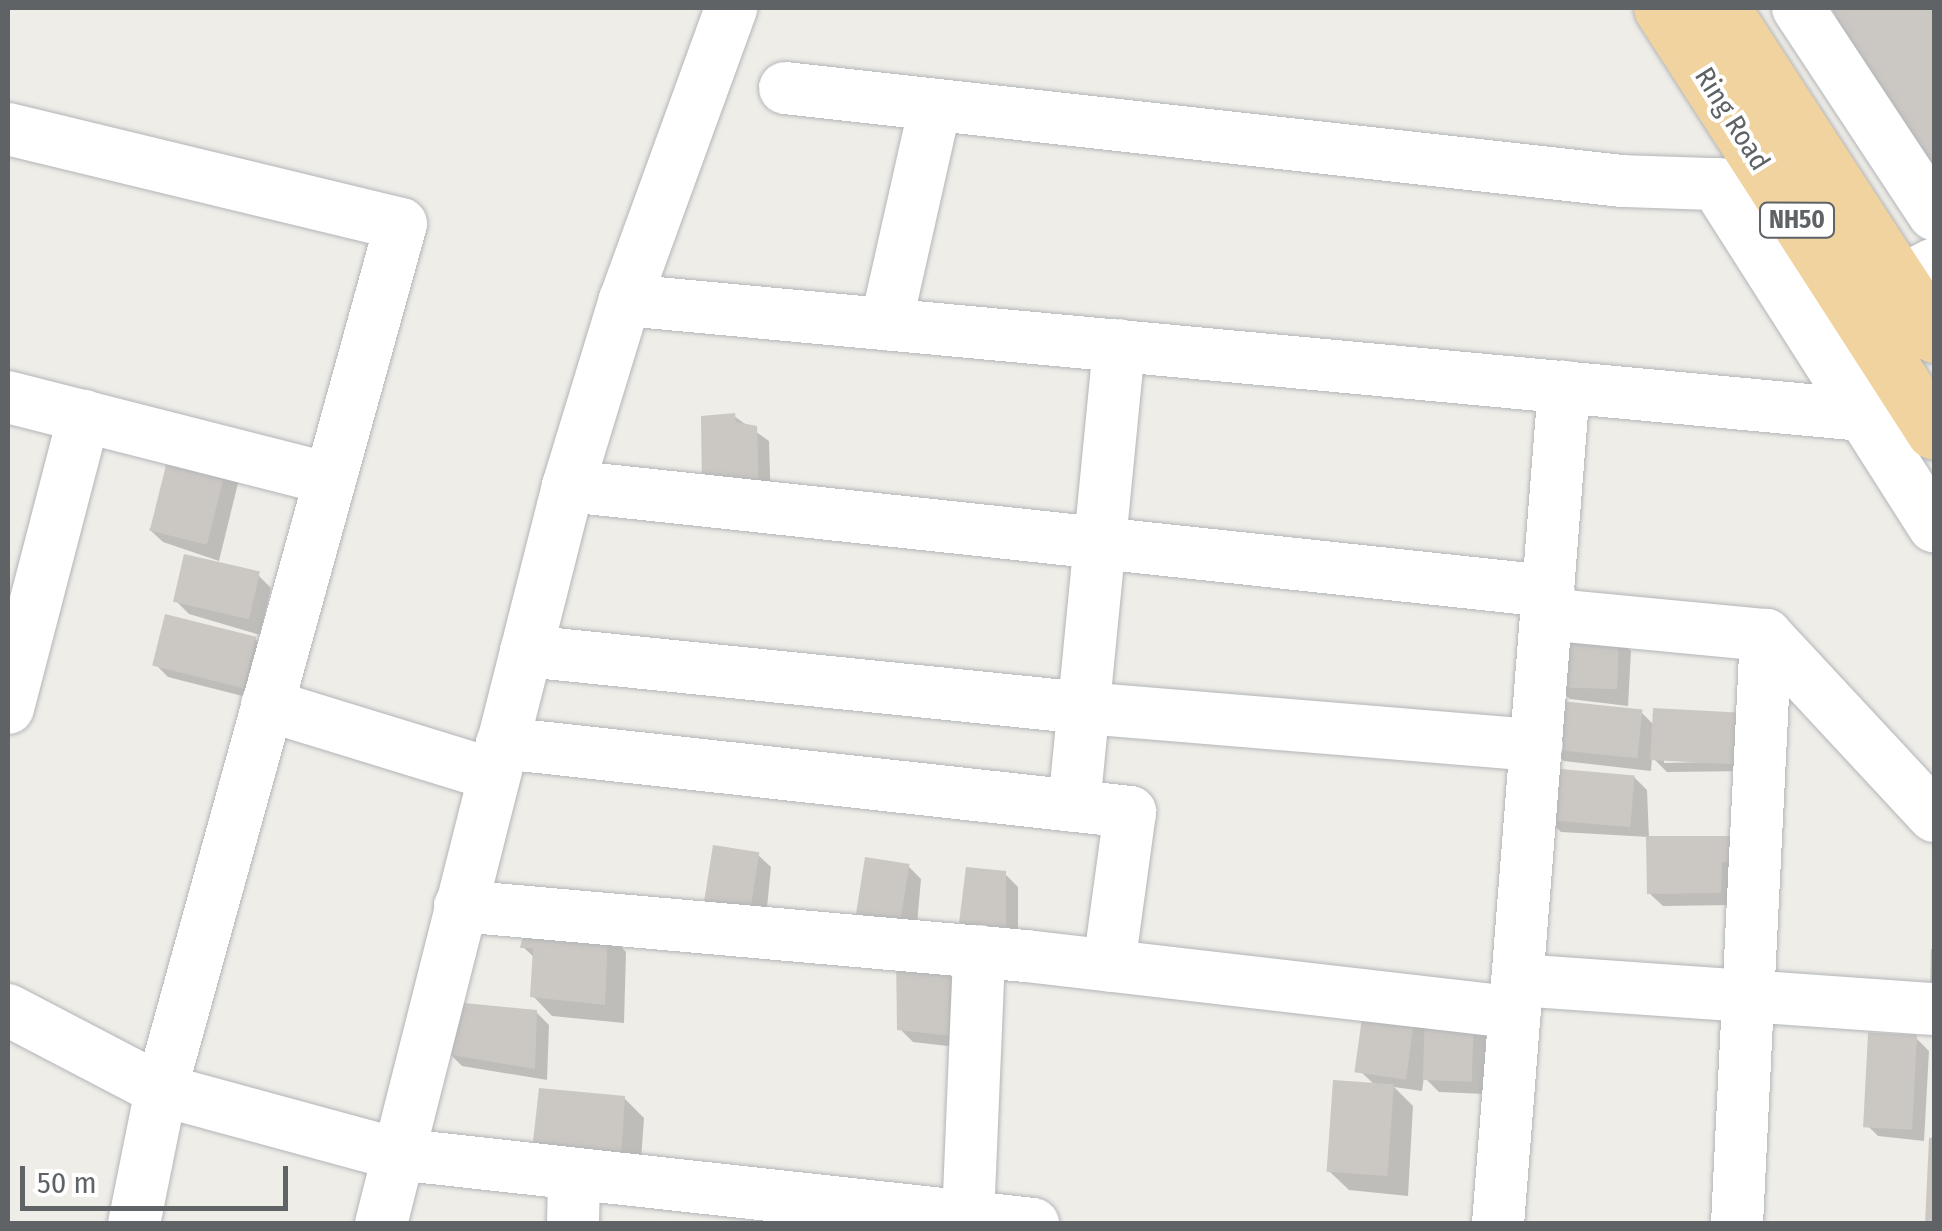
<!DOCTYPE html>
<html>
<head>
<meta charset="utf-8">
<style>
	body { margin:0 }
	#map { position:relative; width:1942px; height:1231px; overflow:hidden; background:#efede8; font-family:"Fira Sans Condensed",sans-serif }
	div>[style] { position:absolute }
	.shadow>* { inset:0; background:#0003 }
	.building>* { inset:0; background:#cbc8c4; transform-origin:0 0 }
	.roads { filter:drop-shadow(0 0 2px #b3b5b8) drop-shadow(0 0 2px #b3b5b8) }
	.minor>* { height:52px; margin:-26px; padding:0 26px; transform-origin:26px; border-radius:26px; background:#fff }
	.highway>* { height:55px; margin:-27.5px; padding:0 27.5px; transform-origin:27.5px; border-radius:27.5px; background:#f0d39e }
	span { translate:-50% -50%; white-space:nowrap; text-align:center; line-height:1.15; -webkit-text-stroke:8px #fff; paint-order:stroke }
	.shield-label span { padding:2px 8px; background:#fff; border:2px solid; border-radius:8px; -webkit-text-stroke-width:0 }
	.shield-label { font-size:25px; color:#5f6366; font-weight:700 }
	.street-label { font-size:28px; color:#5f6366 }
	.frame { position:absolute; inset:0; border:10px solid #5f6366; pointer-events:none }
	.scale { position:absolute; left:20px; top:1166px; width:268px; height:45px; box-sizing:border-box; border:5px solid #5f6366; border-top:0; padding-left:12px; font-size:30px; line-height:35px; white-space:nowrap; color:#5f6366; -webkit-text-stroke:8px #fff; paint-order:stroke }
</style>
</head>
<body>
<div id="map">
	<div class="shadow">
		<div style="clip-path:polygon(1834px 8px,1934px 8px,1934px 184px)"></div>
		<div style="clip-path:polygon(734px 416px,769px 441px,771px 507px,718px 501px)"></div>
		<div style="clip-path:polygon(226px 466px,239px 479px,219px 561px,163px 542px,149px 529px)"></div>
		<div style="clip-path:polygon(258px 575px,271px 588px,260px 635px,189px 614px,176px 601px)"></div>
		<div style="clip-path:polygon(1618px 638px,1631px 651px,1628px 706px,1570px 699px,1556px 686px)"></div>
		<div style="clip-path:polygon(255px 639px,268px 652px,258px 700px,168px 677px,155px 664px)"></div>
		<div style="clip-path:polygon(evenodd,1553px 703px,1641px 712px,1655px 726px,1655px 711px,1741px 716px,1754px 729px,1751px 771px,1667px 772px,1652px 757px,1651px 771px,1564px 761px,1551px 748px,1553px 703px,1751px 756px,1751px 761px,1664px 763px,1664px 758px,1751px 756px)"></div>
		<div style="clip-path:polygon(1634px 777px,1647px 790px,1649px 838px,1734px 839px,1733px 905px,1663px 906px,1649px 893px,1649px 837px,1561px 832px,1548px 819px)"></div>
		<div style="clip-path:polygon(757px 854px,771px 867px,765px 928px,724px 925px)"></div>
		<div style="clip-path:polygon(908px 866px,921px 879px,916px 935px,874px 929px)"></div>
		<div style="clip-path:polygon(1005px 874px,1018px 887px,1018px 942px,975px 936px,962px 922px)"></div>
		<div style="clip-path:polygon(607px 932px,626px 952px,624px 1023px,552px 1016px,533px 996px,535px 958px,523px 947px)"></div>
		<div style="clip-path:polygon(974px 984px,974px 1049px,913px 1042px,900px 1029px)"></div>
		<div style="clip-path:polygon(1366px 1006px,1486px 1032px,1485px 1094px,1439px 1092px,1424px 1077px,1422px 1091px,1394px 1087px,1413px 1106px,1408px 1196px,1349px 1190px,1329px 1171px,1375px 1085px,1361px 1072px)"></div>
		<div style="clip-path:polygon(536px 1012px,549px 1025px,547px 1080px,462px 1066px,449px 1053px)"></div>
		<div style="clip-path:polygon(1916px 1038px,1929px 1051px,1924px 1141px,1878px 1136px,1865px 1123px)"></div>
		<div style="clip-path:polygon(624px 1098px,644px 1118px,640px 1174px,585px 1171px)"></div>
	</div>
	<div class="building">
		<div style="clip-path:polygon(1831px 8px,1934px 8px,1934px 189px)"></div>
		<div style="clip-path:polygon(735px 413px,736px 422px,757px 426px,759px 495px,702px 489px,701px 416px)"></div>
		<div style="left:170px;top:449px;width:59px;height:84px;rotate:14deg"></div>
		<div style="left:184px;top:554px;width:78px;height:49px;rotate:13deg"></div>
		<div style="left:165px;top:614px;width:94px;height:53px;rotate:14deg"></div>
		<div style="left:1554px;top:633px;width:65px;height:54px;rotate:2deg"></div>
		<div style="left:1551px;top:700px;width:92px;height:49px;rotate:6deg"></div>
		<div style="left:1653px;top:708px;width:89px;height:52px;rotate:3deg"></div>
		<div style="left:1549px;top:768px;width:86px;height:52px;rotate:5deg"></div>
		<div style="clip-path:polygon(1646px 836px,1735px 836px,1738px 862px,1722px 862px,1721px 893px,1647px 894px)"></div>
		<div style="left:713px;top:845px;width:47px;height:67px;rotate:9deg"></div>
		<div style="left:865px;top:857px;width:45px;height:60px;rotate:9deg"></div>
		<div style="clip-path:polygon(966px 867px,1006px 871px,1006px 930px,959px 923px)"></div>
		<div style="clip-path:polygon(526px 923px,608px 930px,605px 1005px,530px 997px,533px 948px,520px 948px)"></div>
		<div style="clip-path:polygon(1931px 949px,1934px 949px,1934px 991px,1930px 990px)"></div>
		<div style="clip-path:polygon(896px 953px,962px 969px,962px 1037px,897px 1030px)"></div>
		<div style="clip-path:polygon(454px 1002px,537px 1010px,535px 1069px,446px 1054px)"></div>
		<div style="left:1364px;top:1004px;width:52px;height:69px;rotate:8deg"></div>
		<div style="left:1425px;top:1015px;width:49px;height:65px;rotate:2deg"></div>
		<div style="left:1917px;top:1035px;width:95px;height:49px;rotate:93deg"></div>
		<div style="left:1333px;top:1080px;width:61px;height:92px;rotate:4deg"></div>
		<div style="clip-path:polygon(539px 1088px,625px 1096px,621px 1156px,531px 1160px)"></div>
		<div style="clip-path:polygon(1934px 1137px,1934px 1224px,1925px 1224px,1929px 1138px)"></div>
	</div>
	<div class="roads">
		<div class="minor">
			<div style="left:1798px;top:8px;width:247px;rotate:56.6deg"></div>
			<div style="left:785px;top:88px;width:842px;rotate:6.34deg"></div>
			<div style="left:1622px;top:181px;width:152px;rotate:1.9deg"></div>
			<div style="left:8px;top:129px;width:404px;rotate:13.6deg"></div>
			<div style="left:401px;top:224px;width:899px;rotate:105.49deg"></div>
			<div style="left:161px;top:1090px;width:137px;rotate:101.4deg"></div>
			<div style="left:1716px;top:184px;width:406px;rotate:57.5deg"></div>
			<div style="left:1901px;top:281px;width:37px;rotate:-27deg"></div>
			<div style="left:625px;top:300px;width:1308px;rotate:5.31deg"></div>
			<div style="left:886px;top:324px;width:223px;rotate:-77.3deg"></div>
			<div style="left:8px;top:397px;width:332px;rotate:14.3deg"></div>
			<div style="left:568px;top:486px;width:986px;rotate:6.12deg"></div>
			<div style="left:1546px;top:614px;width:221px;rotate:5.5deg"></div>
			<div style="left:1766px;top:635px;width:590px;rotate:92.82deg"></div>
			<div style="left:1766px;top:635px;width:247px;rotate:47.1deg"></div>
			<div style="left:526px;top:651px;width:561px;rotate:5.83deg"></div>
			<div style="left:1084px;top:708px;width:454px;rotate:4.7deg"></div>
			<div style="left:267px;top:705px;width:238px;rotate:17.1deg"></div>
			<div style="left:8px;top:708px;width:302px;rotate:-75.4deg"></div>
			<div style="left:502px;top:743px;width:632px;rotate:6.27deg"></div>
			<div style="left:1130px;top:812px;width:155px;rotate:97.8deg"></div>
			<div style="left:1074px;top:806px;width:463px;rotate:-84.4deg"></div>
			<div style="left:460px;top:906px;width:568px;rotate:5.05deg"></div>
			<div style="left:1026px;top:956px;width:492px;rotate:6.6deg"></div>
			<div style="left:1518px;top:980px;width:417px;rotate:4deg"></div>
			<div style="left:8px;top:1010px;width:173px;rotate:27.6deg"></div>
			<div style="left:161px;top:1090px;width:244px;rotate:15.2deg"></div>
			<div style="left:396px;top:1154px;width:641px;rotate:6.27deg"></div>
			<div style="left:968px;top:1219px;width:268px;rotate:-87.6deg"></div>
			<div style="left:381px;top:1224px;width:761px;rotate:-75.78deg"></div>
			<div style="left:568px;top:486px;width:195px;rotate:-73deg"></div>
			<div style="left:625px;top:300px;width:311px;rotate:-70deg"></div>
			<div style="left:573px;top:1224px;width:49px;rotate:-88.8deg"></div>
			<div style="left:1498px;top:1224px;width:840px;rotate:-85.49deg"></div>
		</div>
		<div class="highway">
			<div style="left:1661px;top:8px;width:504px;rotate:57.22deg"></div>
			<div style="left:1722px;top:8px;width:390px;rotate:57deg"></div>
		</div>
	</div>
	<div class="shield-label">
		<span style="left:1797px;top:220px">NH50</span>
	</div>
	<div class="street-label">
		<span style="left:1732px;top:119px;rotate:58deg">Ring Road</span>
	</div>
	<div class="frame"></div>
	<div class="scale">50 m</div>
</div>
</body>
</html>
